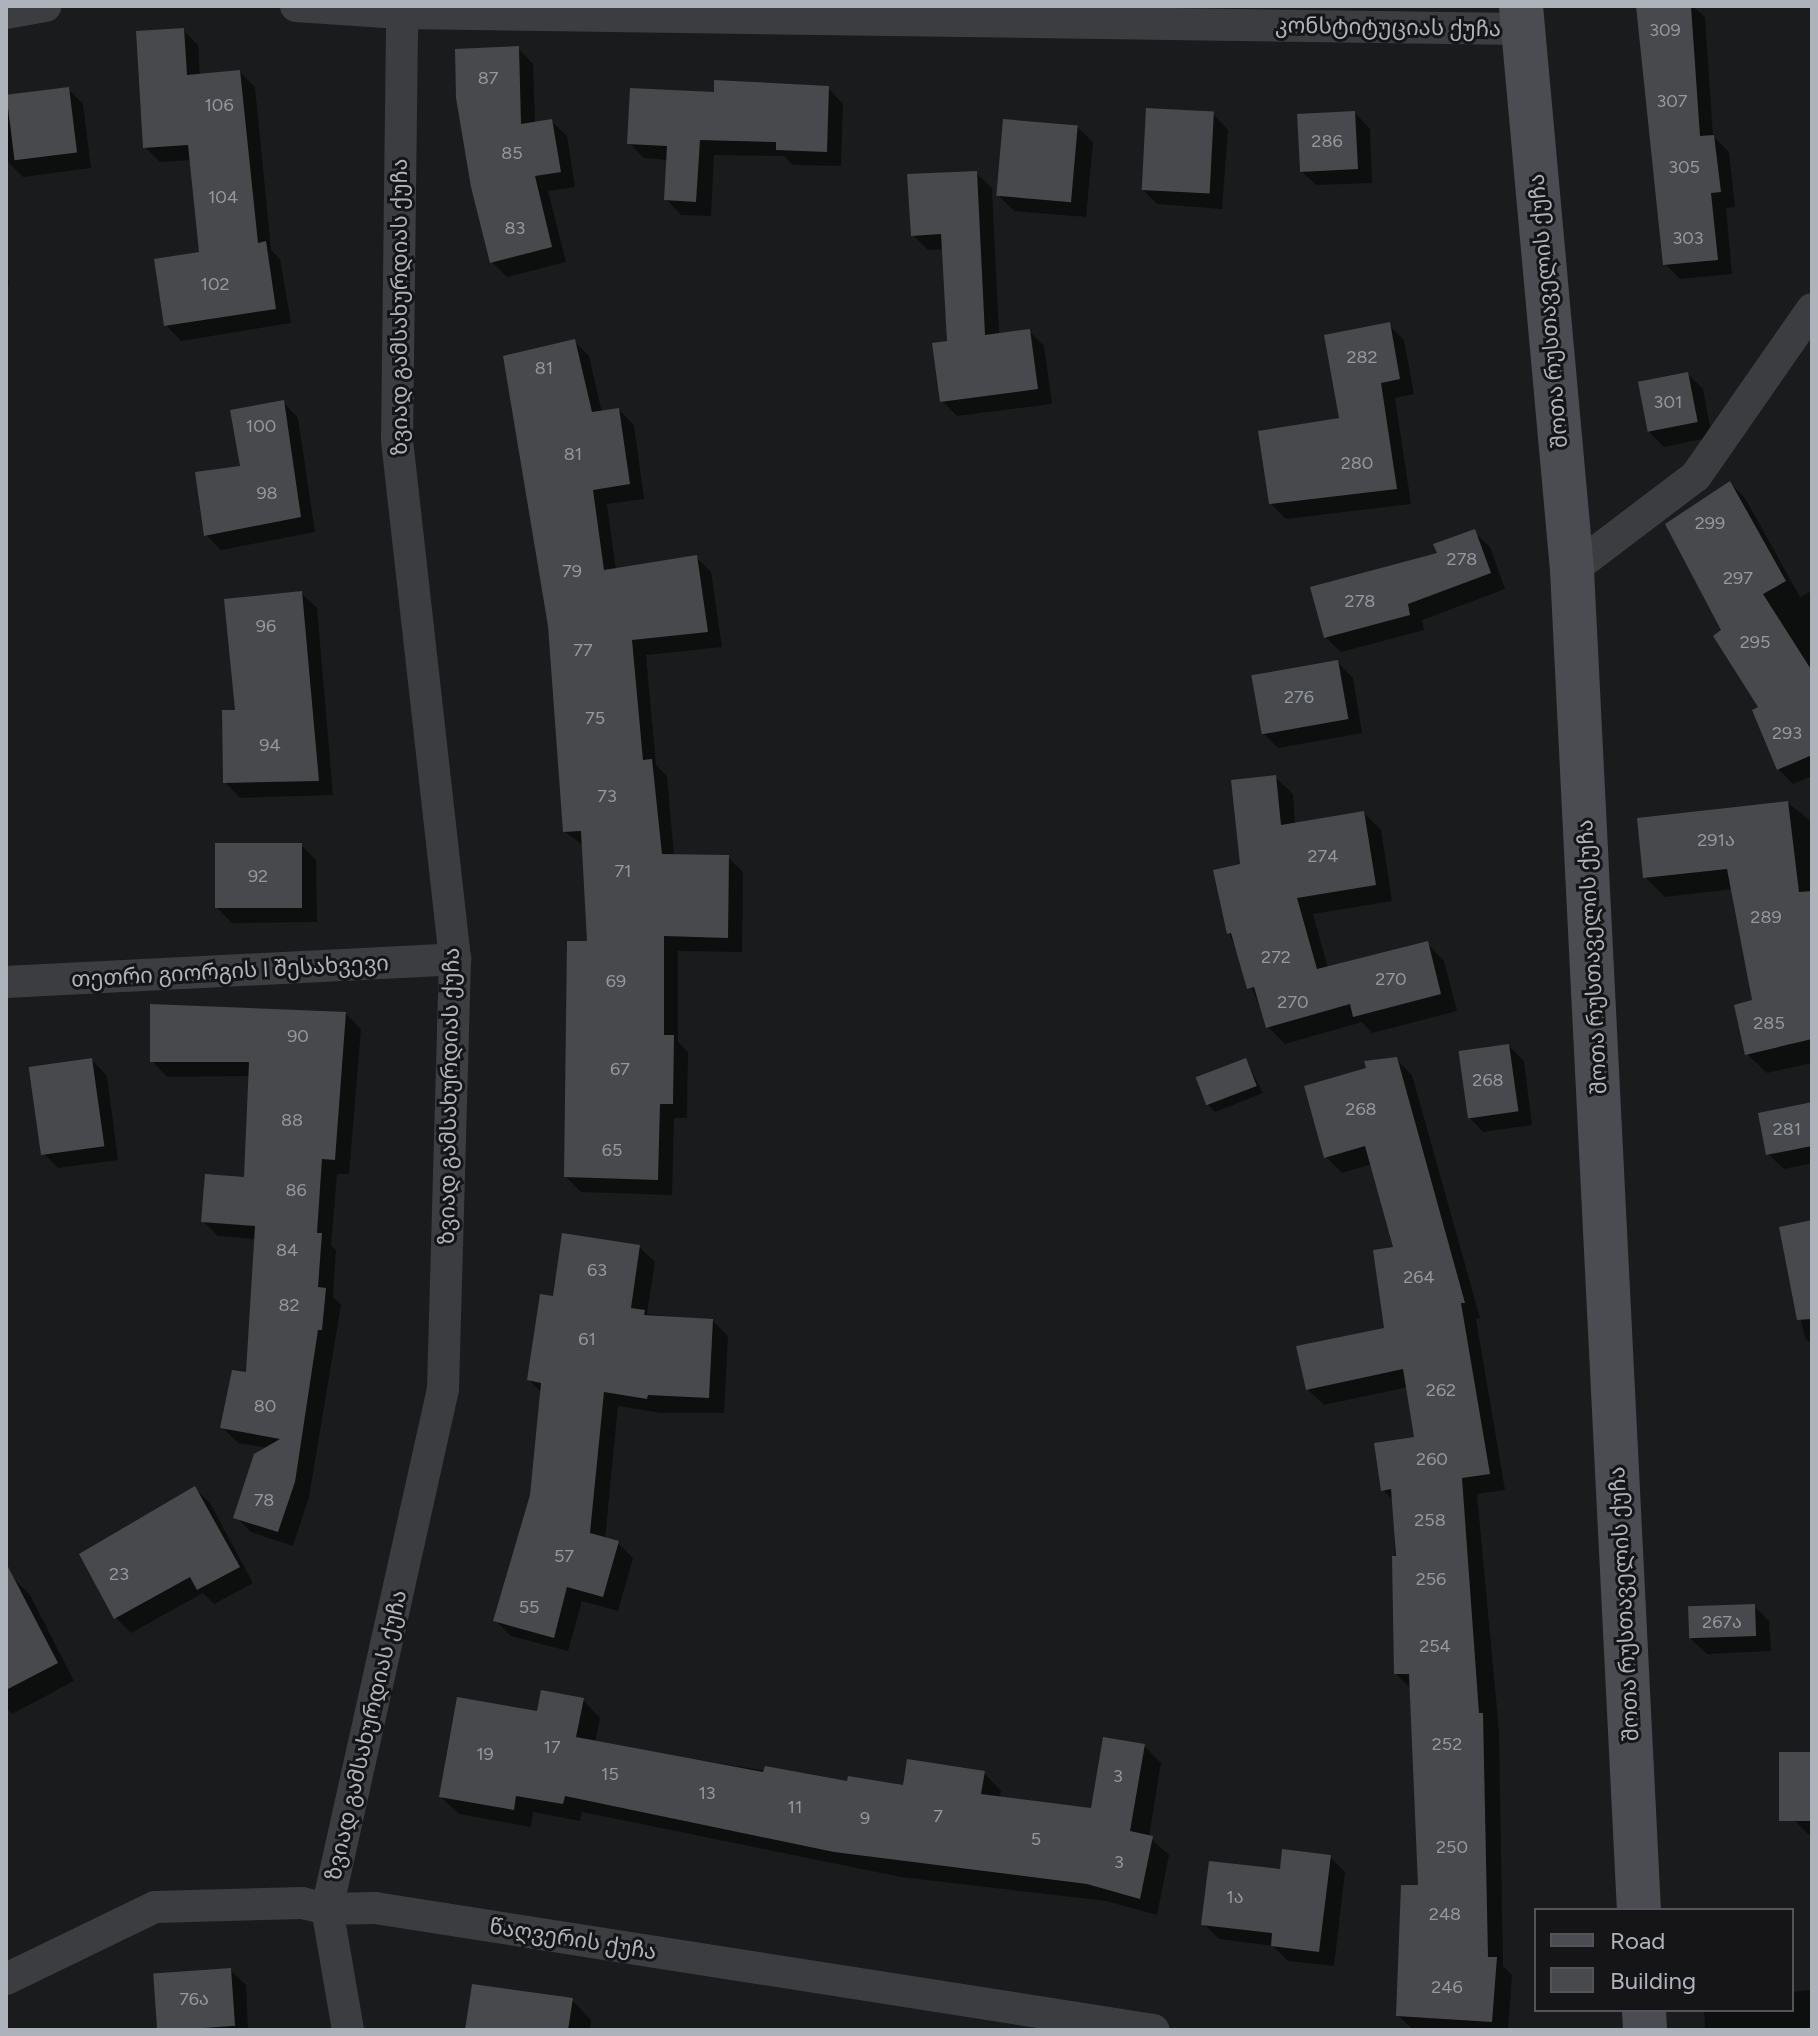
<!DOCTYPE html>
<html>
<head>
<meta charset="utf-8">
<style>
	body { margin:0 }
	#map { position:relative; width:1818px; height:2036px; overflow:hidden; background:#1a1b1c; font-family:Figtree,"Noto Sans Georgian",sans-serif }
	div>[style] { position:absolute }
	.shadow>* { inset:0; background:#0007 }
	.building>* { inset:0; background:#47494c; transform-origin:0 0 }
	.minor>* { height:32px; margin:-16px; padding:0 16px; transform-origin:16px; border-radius:16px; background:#3c3d41 }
	.secondary>* { height:44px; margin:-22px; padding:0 22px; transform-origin:22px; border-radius:22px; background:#4a4c51 }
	span { translate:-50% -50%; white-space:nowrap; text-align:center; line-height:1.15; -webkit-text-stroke:6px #151517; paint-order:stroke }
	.number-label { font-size:18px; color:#94989f }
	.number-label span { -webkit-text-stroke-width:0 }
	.street-label { font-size:22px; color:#aeb3bb }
	.frame { position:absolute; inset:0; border:8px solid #aeb3bb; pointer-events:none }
	.legend { position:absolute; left:1534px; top:1908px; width:260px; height:104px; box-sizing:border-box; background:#151517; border:2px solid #525459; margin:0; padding:10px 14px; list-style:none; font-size:24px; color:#aeb3bb }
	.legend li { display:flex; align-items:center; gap:16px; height:40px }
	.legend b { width:40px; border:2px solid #525459 }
</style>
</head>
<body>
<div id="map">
	<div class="shadow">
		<div style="clip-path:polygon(1651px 6px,1693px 6px,1705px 17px,1713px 136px,1729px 152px,1735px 207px,1726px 208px,1732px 274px,1680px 279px,1665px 264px)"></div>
		<div style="clip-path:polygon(183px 30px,198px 45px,200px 76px,240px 72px,255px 87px,271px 250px,280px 259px,291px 323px,181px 341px,166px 325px,201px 254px,192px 160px,160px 162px,145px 147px)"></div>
		<div style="clip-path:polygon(518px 48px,533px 64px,535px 124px,551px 121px,567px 136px,575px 187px,548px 191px,566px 262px,507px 277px,492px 262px)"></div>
		<div style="clip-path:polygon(828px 88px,843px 104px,841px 166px,793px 165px,784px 156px,714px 155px,711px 216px,681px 215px,666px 199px,668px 160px,644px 158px,629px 143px,716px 94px)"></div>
		<div style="clip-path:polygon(68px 89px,83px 104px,91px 168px,23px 177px,7px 161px,6px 96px)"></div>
		<div style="clip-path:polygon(1355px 113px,1370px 129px,1372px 183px,1316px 185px,1300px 170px)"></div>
		<div style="clip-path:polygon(1213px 114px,1228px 130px,1222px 209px,1157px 204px,1142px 189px)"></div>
		<div style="clip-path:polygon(1077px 127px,1093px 142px,1086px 217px,1014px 211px,999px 196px)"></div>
		<div style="clip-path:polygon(976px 173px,992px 188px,999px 335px,1029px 331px,1044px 346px,1052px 404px,957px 416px,942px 401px,949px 342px,944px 249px,928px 250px,913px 235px)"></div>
		<div style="clip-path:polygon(6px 260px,9px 285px,6px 285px)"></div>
		<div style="clip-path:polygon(1389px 325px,1404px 340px,1414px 394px,1395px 398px,1411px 504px,1286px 519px,1271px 504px,1341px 419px)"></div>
		<div style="clip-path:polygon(574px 341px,589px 356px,602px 413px,619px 410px,634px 425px,644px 499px,607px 504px,616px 570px,696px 557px,711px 572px,722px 647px,646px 655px,656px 765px,667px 776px,674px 856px,728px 857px,743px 872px,742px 952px,678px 951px,678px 1042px,688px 1052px,687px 1118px,674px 1118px,672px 1195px,581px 1192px,566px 1177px,589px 943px,584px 846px,564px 831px)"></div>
		<div style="clip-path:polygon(1688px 374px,1703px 389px,1712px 437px,1664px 447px,1649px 432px)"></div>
		<div style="clip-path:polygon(283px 402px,298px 418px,315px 532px,221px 550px,206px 535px)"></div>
		<div style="clip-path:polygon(1730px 483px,1745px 498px,1800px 597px,1812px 591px,1812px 776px,1793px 784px,1778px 769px,1761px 708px,1723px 631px)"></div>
		<div style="clip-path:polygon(1474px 532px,1490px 547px,1505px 589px,1422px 620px,1424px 630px,1341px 652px,1325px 637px)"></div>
		<div style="clip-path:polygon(301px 593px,317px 608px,333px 795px,240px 798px,225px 782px,237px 712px)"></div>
		<div style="clip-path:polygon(1337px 662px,1353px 678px,1362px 733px,1278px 748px,1263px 733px)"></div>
		<div style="clip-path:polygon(1275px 777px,1293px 794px,1295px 825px,1364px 813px,1381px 830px,1392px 901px,1313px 914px,1328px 968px,1427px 943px,1444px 961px,1457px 1011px,1372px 1033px,1362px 1022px,1285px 1044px,1268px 1027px,1229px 933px,1242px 866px)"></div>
		<div style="clip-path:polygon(1788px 803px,1812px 822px,1812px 1063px,1767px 1073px,1747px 1054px,1754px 1002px,1733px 889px,1665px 897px,1645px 877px)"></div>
		<div style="clip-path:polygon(301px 845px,316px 860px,317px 922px,232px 923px,216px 907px)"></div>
		<div style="clip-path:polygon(346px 1014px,361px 1029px,349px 1174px,337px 1174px,331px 1245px,336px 1250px,333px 1297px,341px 1305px,309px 1497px,293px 1546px,251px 1532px,236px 1517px,268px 1448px,238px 1443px,223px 1428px,248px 1375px,256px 1239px,218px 1236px,203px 1221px,246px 1179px,251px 1076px,167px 1077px,152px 1061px)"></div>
		<div style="clip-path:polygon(1509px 1046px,1524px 1061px,1532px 1125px,1483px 1132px,1468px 1116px)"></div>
		<div style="clip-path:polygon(1396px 1059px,1412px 1075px,1480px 1318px,1476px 1319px,1505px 1490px,1477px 1494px,1499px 1731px,1503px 1966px,1512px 1975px,1508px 2030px,1413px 2030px,1398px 2015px,1420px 1887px,1412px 1690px,1396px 1674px,1394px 1501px,1383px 1490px,1416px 1439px,1408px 1387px,1324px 1405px,1307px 1389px,1386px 1329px,1396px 1249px,1372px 1164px,1342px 1173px,1326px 1157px)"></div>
		<div style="clip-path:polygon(92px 1060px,107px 1076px,118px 1160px,58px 1168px,43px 1153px)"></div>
		<div style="clip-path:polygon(1246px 1060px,1263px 1093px,1215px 1112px,1208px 1105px)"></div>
		<div style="clip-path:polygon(1812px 1104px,1812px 1163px,1784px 1169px,1768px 1154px)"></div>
		<div style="clip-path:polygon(1812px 1222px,1812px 1345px,1805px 1338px,1781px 1229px)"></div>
		<div style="clip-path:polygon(639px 1247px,655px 1262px,647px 1314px,713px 1321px,728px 1336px,724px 1413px,662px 1413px,618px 1406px,605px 1539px,618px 1543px,633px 1558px,618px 1611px,582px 1601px,568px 1651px,511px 1636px,496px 1621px,532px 1495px,542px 1393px,529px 1380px,554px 1298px)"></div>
		<div style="clip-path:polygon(195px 1488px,210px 1503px,253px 1583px,214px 1604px,203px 1593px,131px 1633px,116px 1618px)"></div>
		<div style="clip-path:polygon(12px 1577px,30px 1595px,74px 1681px,12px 1714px,6px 1707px,6px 1580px)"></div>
		<div style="clip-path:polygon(1754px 1606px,1769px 1621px,1771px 1651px,1707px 1654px,1691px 1639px)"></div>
		<div style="clip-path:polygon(583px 1700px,600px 1718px,595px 1743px,848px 1784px,905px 1787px,984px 1773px,1001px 1791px,1000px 1799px,1093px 1810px,1144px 1746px,1161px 1763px,1149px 1837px,1169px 1855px,1157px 1915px,1106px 1901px,901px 1877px,582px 1812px,580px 1821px,533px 1812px,531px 1827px,459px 1814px,441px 1797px,538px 1713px)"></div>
		<div style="clip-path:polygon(1812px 1754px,1812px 1835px,1809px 1835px,1794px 1820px)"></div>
		<div style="clip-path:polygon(1330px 1857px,1345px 1872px,1334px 1966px,1288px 1961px,1273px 1946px,1219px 1939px,1204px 1924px,1282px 1872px)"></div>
		<div style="clip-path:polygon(230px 1970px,246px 1985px,248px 2030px,158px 2029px)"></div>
		<div style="clip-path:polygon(1812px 1990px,1812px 2030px,1705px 2030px,1704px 2010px,1792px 2010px,1792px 1992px)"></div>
		<div style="clip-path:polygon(572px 2000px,591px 2020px,590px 2030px,467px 2030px)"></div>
	</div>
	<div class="building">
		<div style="clip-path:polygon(1636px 6px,1691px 6px,1700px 136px,1714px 135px,1721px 192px,1711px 193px,1718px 260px,1663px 265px)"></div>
		<div style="clip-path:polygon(184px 28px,187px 75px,240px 70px,258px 243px,266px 241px,276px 309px,164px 326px,154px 259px,199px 252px,188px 145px,143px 148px,136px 31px)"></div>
		<div style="clip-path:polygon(519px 46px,521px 124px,552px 119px,561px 172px,535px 176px,552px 247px,490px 263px,471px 187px,456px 98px,455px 49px)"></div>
		<div style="clip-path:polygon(714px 80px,829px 86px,827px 152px,776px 150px,776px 142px,700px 140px,696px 202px,664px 200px,667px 146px,627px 144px,630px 88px,714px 92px)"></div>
		<div style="left:69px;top:87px;width:66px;height:63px;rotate:83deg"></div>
		<div style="left:1146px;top:108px;width:68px;height:82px;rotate:3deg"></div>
		<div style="left:1355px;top:111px;width:58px;height:58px;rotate:87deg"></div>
		<div style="left:1003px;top:119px;width:75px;height:77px;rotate:5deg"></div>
		<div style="clip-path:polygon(977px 171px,985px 335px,1030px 329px,1038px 389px,940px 402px,932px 343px,947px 341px,941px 234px,911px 236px,907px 174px)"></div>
		<div style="clip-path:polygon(1390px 322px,1400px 379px,1381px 383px,1397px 489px,1269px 504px,1258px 431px,1339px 418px,1324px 335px)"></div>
		<div style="clip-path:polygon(575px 339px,592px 412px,619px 408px,630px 484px,593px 490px,604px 570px,697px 555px,708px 632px,632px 640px,643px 760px,652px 759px,662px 854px,729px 855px,728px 938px,664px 936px,664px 1035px,674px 1035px,673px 1104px,660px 1104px,658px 1180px,564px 1177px,567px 941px,587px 941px,581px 831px,563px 832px,548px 626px,503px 356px)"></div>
		<div style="left:1688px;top:372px;width:51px;height:51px;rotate:79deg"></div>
		<div style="clip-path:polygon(284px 400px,301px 517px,204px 536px,195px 472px,240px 466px,230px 410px)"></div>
		<div style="clip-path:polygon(1730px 481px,1786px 581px,1763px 594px,1812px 671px,1812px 755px,1777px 770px,1752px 710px,1758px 707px,1713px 636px,1721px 630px,1665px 524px)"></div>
		<div style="clip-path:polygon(1475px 529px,1491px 573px,1408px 604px,1410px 615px,1324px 638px,1310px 587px,1437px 553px,1433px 544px)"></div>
		<div style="clip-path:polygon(302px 591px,319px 781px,223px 783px,222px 710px,235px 710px,224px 599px)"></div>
		<div style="left:1338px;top:660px;width:60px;height:88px;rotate:80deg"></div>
		<div style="clip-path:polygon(1276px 775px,1281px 825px,1364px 811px,1376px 885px,1297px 898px,1317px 969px,1428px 941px,1441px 994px,1353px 1017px,1350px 1004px,1266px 1028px,1254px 987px,1247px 989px,1231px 933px,1227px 934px,1213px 870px,1240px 864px,1231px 780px)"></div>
		<div style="clip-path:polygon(1788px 801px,1799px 892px,1812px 891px,1812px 1039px,1745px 1055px,1734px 1005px,1752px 1000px,1727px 869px,1643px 878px,1637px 818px)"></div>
		<div style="left:215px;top:843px;width:87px;height:65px"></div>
		<div style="clip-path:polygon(150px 1004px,346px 1012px,335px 1160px,322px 1159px,317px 1233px,322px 1233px,318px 1287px,326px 1288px,322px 1330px,318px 1330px,295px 1482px,278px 1532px,233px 1518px,254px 1454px,280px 1439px,220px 1428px,232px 1370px,246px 1372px,255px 1226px,201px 1222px,205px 1174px,244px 1177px,249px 1062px,150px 1062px)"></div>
		<div style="left:1509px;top:1044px;width:68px;height:51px;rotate:82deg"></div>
		<div style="clip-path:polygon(1397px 1057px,1465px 1303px,1461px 1303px,1490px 1474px,1462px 1478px,1479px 1713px,1483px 1713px,1488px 1957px,1497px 1957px,1492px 2022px,1396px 2016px,1401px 1885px,1418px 1885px,1409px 1674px,1394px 1674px,1392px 1556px,1396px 1556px,1391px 1489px,1381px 1491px,1374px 1443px,1414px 1437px,1403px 1369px,1306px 1390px,1296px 1346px,1384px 1328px,1373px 1250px,1393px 1247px,1365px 1146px,1324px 1158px,1304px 1086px,1366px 1068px,1364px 1061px)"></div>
		<div style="left:92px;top:1058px;width:89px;height:64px;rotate:82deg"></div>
		<div style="left:1246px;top:1058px;width:30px;height:54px;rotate:69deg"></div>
		<div style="clip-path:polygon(1812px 1102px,1812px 1146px,1766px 1155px,1758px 1113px)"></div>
		<div style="clip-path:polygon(1812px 1220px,1812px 1319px,1797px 1320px,1779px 1227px)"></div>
		<div style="clip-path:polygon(562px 1233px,640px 1245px,631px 1308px,645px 1310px,644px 1315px,713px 1319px,709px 1398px,648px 1395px,647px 1399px,604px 1392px,590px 1533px,619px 1541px,603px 1597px,567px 1587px,554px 1638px,493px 1621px,530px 1495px,541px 1383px,527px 1380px,540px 1294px,553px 1296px)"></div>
		<div style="clip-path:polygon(195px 1486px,240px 1567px,197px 1590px,190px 1577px,114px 1619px,79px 1554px)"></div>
		<div style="clip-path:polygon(6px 1563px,58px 1663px,6px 1690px)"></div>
		<div style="left:1755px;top:1604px;width:32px;height:67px;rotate:88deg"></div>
		<div style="clip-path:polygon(541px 1690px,584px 1698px,576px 1737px,763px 1772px,765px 1766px,847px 1781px,848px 1776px,903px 1785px,907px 1759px,985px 1771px,981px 1794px,1091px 1808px,1103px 1737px,1145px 1744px,1130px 1831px,1153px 1836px,1140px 1899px,1087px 1884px,834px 1852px,565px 1796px,563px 1804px,516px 1796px,514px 1810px,439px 1797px,457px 1697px,537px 1711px)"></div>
		<div style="left:1812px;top:1752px;width:69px;height:33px;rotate:90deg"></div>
		<div style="clip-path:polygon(1282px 1849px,1331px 1855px,1319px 1952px,1271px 1946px,1272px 1933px,1201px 1925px,1209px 1861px,1280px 1869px)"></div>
		<div style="left:231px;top:1968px;width:58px;height:78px;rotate:86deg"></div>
		<div style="clip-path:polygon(472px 1984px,573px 1998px,568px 2030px,465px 2030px)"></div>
	</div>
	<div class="minor">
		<div style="left:296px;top:6px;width:105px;rotate:3.8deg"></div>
		<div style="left:401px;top:13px;width:1120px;rotate:0.82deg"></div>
		<div style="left:6px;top:13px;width:40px;rotate:-10deg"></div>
		<div style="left:1572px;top:570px;width:156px;rotate:-37.2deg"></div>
		<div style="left:1696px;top:476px;width:203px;rotate:-55.2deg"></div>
		<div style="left:6px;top:982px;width:450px;rotate:-2.9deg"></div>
		<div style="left:6px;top:1979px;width:165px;rotate:-25.8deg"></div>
		<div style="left:155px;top:1907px;width:147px;rotate:-1.6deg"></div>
		<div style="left:302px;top:1903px;width:26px;rotate:13deg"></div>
		<div style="left:327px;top:1909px;width:48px;rotate:-1.2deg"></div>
		<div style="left:375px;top:1908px;width:788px;rotate:8.91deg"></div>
		<div style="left:348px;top:2030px;width:123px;rotate:-99.8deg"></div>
		<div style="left:327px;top:1909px;width:533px;rotate:-77.42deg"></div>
		<div style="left:443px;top:1389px;width:430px;rotate:-88.4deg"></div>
		<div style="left:455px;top:959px;width:522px;rotate:-96.38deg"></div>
		<div style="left:397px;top:440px;width:434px;rotate:-89.3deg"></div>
	</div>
	<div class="secondary">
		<div style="left:1521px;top:6px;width:566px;rotate:84.83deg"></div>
		<div style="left:1572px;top:570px;width:1342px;rotate:87.14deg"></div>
		<div style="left:1644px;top:2010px;width:20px;rotate:87deg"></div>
	</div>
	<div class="number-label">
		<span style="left:1665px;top:30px">309</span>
		<span style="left:488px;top:78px">87</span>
		<span style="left:1672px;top:101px">307</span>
		<span style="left:219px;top:105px">106</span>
		<span style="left:1327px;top:141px">286</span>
		<span style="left:512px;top:153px">85</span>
		<span style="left:1684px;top:167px">305</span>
		<span style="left:223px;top:197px">104</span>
		<span style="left:515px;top:228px">83</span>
		<span style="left:1688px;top:238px">303</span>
		<span style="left:215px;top:284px">102</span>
		<span style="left:1362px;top:357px">282</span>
		<span style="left:544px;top:368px">81</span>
		<span style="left:1668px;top:402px">301</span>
		<span style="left:261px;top:426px">100</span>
		<span style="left:573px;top:454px">81</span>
		<span style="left:1357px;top:463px">280</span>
		<span style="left:267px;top:493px">98</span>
		<span style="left:1710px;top:523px">299</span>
		<span style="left:1462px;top:559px">278</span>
		<span style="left:572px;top:571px">79</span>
		<span style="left:1738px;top:578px">297</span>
		<span style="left:1360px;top:601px">278</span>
		<span style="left:266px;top:626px">96</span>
		<span style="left:1755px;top:642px">295</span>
		<span style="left:583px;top:650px">77</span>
		<span style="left:1299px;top:697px">276</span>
		<span style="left:595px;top:718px">75</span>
		<span style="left:1787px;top:733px">293</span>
		<span style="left:270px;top:745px">94</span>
		<span style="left:607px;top:796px">73</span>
		<span style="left:1716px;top:840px">291ა</span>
		<span style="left:1323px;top:856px">274</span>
		<span style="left:623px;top:871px">71</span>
		<span style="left:258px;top:876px">92</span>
		<span style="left:1766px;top:917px">289</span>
		<span style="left:1276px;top:957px">272</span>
		<span style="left:1391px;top:979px">270</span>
		<span style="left:616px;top:981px">69</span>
		<span style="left:1293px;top:1002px">270</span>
		<span style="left:1769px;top:1023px">285</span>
		<span style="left:298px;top:1036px">90</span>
		<span style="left:620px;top:1069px">67</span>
		<span style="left:1488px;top:1080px">268</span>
		<span style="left:1361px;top:1109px">268</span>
		<span style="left:292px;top:1120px">88</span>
		<span style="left:1787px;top:1129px">281</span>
		<span style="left:612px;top:1150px">65</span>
		<span style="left:296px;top:1190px">86</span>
		<span style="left:287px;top:1250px">84</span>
		<span style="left:597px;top:1270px">63</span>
		<span style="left:1419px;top:1277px">264</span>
		<span style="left:289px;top:1305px">82</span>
		<span style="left:587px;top:1339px">61</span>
		<span style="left:1441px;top:1390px">262</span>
		<span style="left:265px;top:1406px">80</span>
		<span style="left:1432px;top:1459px">260</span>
		<span style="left:264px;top:1500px">78</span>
		<span style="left:1430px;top:1520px">258</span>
		<span style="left:564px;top:1556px">57</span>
		<span style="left:119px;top:1574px">23</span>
		<span style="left:1431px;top:1579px">256</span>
		<span style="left:529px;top:1607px">55</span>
		<span style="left:1722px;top:1622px">267ა</span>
		<span style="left:1435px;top:1646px">254</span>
		<span style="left:1447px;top:1744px">252</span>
		<span style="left:552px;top:1747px">17</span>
		<span style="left:485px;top:1754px">19</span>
		<span style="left:610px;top:1774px">15</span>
		<span style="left:1118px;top:1776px">3</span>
		<span style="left:707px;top:1793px">13</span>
		<span style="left:795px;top:1807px">11</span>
		<span style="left:938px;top:1816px">7</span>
		<span style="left:865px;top:1818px">9</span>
		<span style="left:1036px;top:1839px">5</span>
		<span style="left:1452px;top:1847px">250</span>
		<span style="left:1119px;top:1862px">3</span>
		<span style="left:1235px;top:1897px">1ა</span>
		<span style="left:1445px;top:1914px">248</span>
		<span style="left:1447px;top:1987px">246</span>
		<span style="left:194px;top:1999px">76ა</span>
	</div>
	<div class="street-label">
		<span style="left:1388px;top:27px;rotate:1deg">კონსტიტუციას ქუჩა</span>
		<span style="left:400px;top:307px;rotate:-90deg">ზვიად გამსახურდიას ქუჩა</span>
		<span style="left:1548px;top:311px;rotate:-95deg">შოთა რუსთაველის ქუჩა</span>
		<span style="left:1592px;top:957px;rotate:-93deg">შოთა რუსთაველის ქუჩა</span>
		<span style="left:230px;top:971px;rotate:-3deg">თეთრი გიორგის I შესახვევი</span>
		<span style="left:449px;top:1096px;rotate:-89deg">ზვიად გამსახურდიას ქუჩა</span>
		<span style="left:1624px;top:1604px;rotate:-93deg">შოთა რუსთაველის ქუჩა</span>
		<span style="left:366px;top:1735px;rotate:-77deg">ზვიად გამსახურდიას ქუჩა</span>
		<span style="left:573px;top:1939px;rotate:9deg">წაღვერის ქუჩა</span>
	</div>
	<div class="frame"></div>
	<ul class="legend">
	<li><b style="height:10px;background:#4a4c51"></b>Road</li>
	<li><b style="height:22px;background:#47494c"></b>Building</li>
	</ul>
</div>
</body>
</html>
